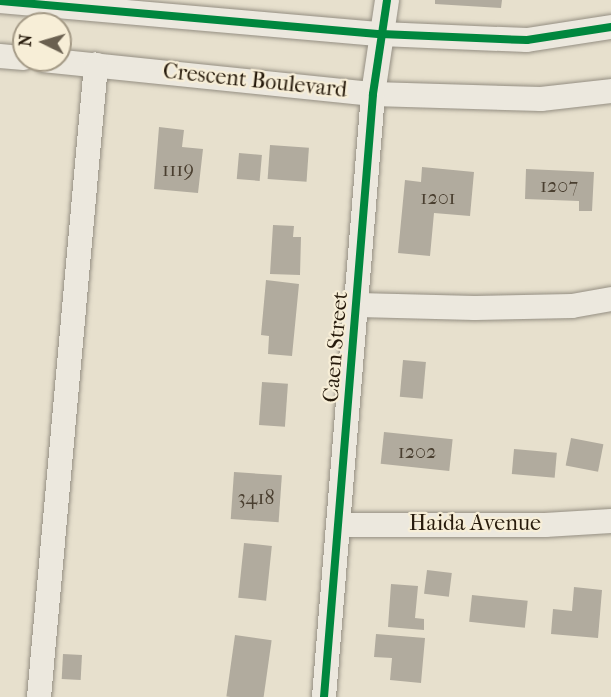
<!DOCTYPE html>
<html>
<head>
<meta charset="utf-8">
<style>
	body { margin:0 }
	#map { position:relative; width:611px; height:697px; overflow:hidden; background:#e7e0cd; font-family:"IM FELL French Canon",serif }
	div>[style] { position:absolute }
	.building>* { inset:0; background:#b1ab9e; transform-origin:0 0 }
	.roads { filter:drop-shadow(0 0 2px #948e82) drop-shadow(0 0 2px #948e82) }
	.minor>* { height:24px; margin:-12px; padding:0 12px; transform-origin:12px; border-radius:12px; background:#ece8de }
	.cycleway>* { height:8px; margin:-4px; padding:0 4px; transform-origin:4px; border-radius:4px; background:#00873e }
	span { translate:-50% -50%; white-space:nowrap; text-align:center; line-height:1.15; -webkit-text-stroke:4.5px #f7eed7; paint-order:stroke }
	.number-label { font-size:20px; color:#4a3f30 }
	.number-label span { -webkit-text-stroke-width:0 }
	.street-label { font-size:22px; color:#271b0c }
	.north { position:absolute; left:12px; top:12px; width:60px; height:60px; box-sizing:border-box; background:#f7eed7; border:2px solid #a49a86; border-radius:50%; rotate:275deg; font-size:16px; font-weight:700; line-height:24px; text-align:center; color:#271b0c }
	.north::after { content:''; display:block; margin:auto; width:21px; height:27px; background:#6a6050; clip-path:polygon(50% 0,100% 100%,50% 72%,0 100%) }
</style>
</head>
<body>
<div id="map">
	<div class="building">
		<div style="clip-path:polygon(435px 0,502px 0,501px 8px,435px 4px)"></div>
		<div style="clip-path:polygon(159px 127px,184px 130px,182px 147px,203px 149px,198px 193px,154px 189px)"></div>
		<div style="left:270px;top:145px;width:39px;height:34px;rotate:4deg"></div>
		<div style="left:239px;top:153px;width:23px;height:26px;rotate:5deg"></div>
		<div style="clip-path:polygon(422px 167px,474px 172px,470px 216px,434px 213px,430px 256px,398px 253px,405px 180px,421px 182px)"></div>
		<div style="clip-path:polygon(526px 169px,594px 172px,592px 211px,579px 211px,579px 201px,525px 199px)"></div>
		<div style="clip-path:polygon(273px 225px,294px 226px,293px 237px,301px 237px,300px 275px,270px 274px)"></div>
		<div style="clip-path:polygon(266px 280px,299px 284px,292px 356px,268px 354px,269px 336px,261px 335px)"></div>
		<div style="left:403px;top:360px;width:23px;height:37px;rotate:5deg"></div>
		<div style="left:262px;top:382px;width:26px;height:43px;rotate:4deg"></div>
		<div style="left:384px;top:432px;width:69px;height:32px;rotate:6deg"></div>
		<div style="left:571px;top:438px;width:33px;height:28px;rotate:11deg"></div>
		<div style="left:514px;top:449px;width:43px;height:25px;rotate:5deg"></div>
		<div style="left:234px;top:472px;width:48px;height:47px;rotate:4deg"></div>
		<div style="left:244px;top:543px;width:28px;height:55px;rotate:6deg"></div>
		<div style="left:427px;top:570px;width:25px;height:24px;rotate:7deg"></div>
		<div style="clip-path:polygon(391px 584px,418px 586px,415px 618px,424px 619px,424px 630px,388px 627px)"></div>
		<div style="clip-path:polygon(574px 587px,602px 590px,598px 638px,551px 634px,553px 609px,572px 611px)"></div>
		<div style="left:472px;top:595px;width:56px;height:27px;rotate:6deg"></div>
		<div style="clip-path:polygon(376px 634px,425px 638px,421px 683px,390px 680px,392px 658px,374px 657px)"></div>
		<div style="left:235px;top:635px;width:37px;height:62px;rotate:8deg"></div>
		<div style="left:63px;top:654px;width:19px;height:25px;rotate:3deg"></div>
	</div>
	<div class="roads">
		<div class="minor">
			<div style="left:0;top:1px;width:382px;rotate:5deg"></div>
			<div style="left:381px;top:34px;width:146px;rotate:2.4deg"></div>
			<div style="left:527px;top:40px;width:85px;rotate:-8.8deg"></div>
			<div style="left:0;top:56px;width:24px;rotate:5deg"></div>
			<div style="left:43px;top:60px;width:332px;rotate:5.9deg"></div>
			<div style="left:373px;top:94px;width:168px;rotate:1.7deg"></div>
			<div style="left:541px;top:99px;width:70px;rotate:-6.5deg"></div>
			<div style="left:358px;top:305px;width:117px;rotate:1.5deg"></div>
			<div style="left:475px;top:308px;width:97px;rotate:-1.2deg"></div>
			<div style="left:572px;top:306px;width:40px;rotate:-10deg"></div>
			<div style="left:339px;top:525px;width:206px"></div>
			<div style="left:545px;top:525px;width:66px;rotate:-3.5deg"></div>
			<div style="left:39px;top:697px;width:635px;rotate:-84.85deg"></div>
			<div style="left:324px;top:697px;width:605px;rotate:-85.35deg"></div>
			<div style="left:373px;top:94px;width:95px;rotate:-81.5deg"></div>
		</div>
	</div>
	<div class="cycleway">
		<div style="left:0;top:1px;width:382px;rotate:5deg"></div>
		<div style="left:381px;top:34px;width:146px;rotate:2.4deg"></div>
		<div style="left:527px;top:40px;width:85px;rotate:-8.8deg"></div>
		<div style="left:324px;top:697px;width:605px;rotate:-85.35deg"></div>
		<div style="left:373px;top:94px;width:95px;rotate:-81.5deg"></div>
	</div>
	<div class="number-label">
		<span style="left:178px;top:169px">1119</span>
		<span style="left:559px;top:185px">1207</span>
		<span style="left:438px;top:197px">1201</span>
		<span style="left:417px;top:451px">1202</span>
		<span style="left:256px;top:497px">3418</span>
	</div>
	<div class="street-label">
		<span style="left:255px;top:81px;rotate:6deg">Crescent Boulevard</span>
		<span style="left:336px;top:347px;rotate:-85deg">Caen Street</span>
		<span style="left:475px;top:524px">Haida Avenue</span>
	</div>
	<div class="north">N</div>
</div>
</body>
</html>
